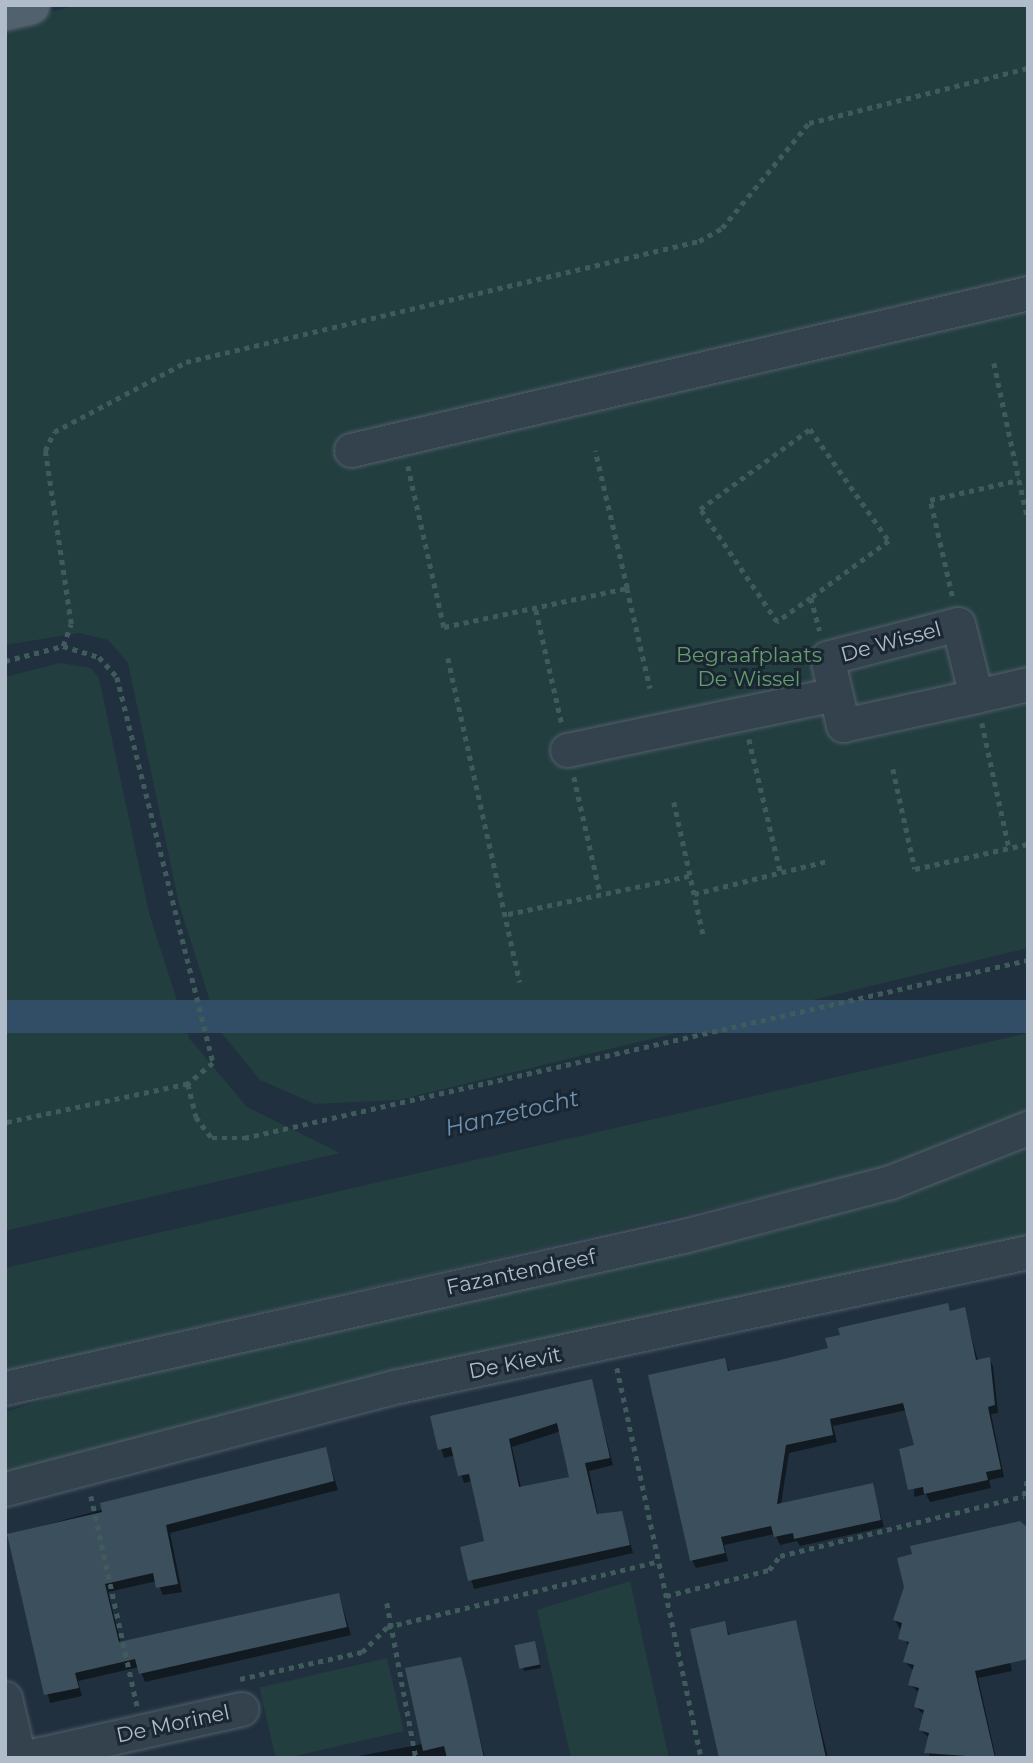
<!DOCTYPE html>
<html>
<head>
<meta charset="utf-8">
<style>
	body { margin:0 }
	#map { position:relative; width:1033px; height:1763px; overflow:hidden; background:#20303e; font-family:Montserrat,sans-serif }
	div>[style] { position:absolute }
	.green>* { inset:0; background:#223e3f; transform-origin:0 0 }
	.water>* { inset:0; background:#324e67; transform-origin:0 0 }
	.shadow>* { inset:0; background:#0007 }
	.building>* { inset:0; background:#3c4f5d; transform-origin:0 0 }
	.path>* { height:4.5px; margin-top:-2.25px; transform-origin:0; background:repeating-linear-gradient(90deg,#405b5b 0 5px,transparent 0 10px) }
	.roads { filter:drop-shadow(0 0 2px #535f6c) drop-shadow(0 0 2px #535f6c) }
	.minor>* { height:33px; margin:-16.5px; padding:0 16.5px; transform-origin:16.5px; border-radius:16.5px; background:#34424e }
	.major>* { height:38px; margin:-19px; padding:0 19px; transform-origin:19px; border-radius:19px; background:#52616e }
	span { translate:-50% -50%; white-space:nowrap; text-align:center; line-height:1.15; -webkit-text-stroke:6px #1a2733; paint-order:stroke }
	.street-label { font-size:21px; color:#b0bcc9 }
	.park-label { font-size:21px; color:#649d6c }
	.water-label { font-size:23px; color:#6d91b0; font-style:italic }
	.frame { position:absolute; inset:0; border:7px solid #b0bcc9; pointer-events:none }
</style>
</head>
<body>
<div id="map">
	<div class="green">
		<div style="clip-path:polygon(79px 5px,1028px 5px,1028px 948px,398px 1100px,315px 1104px,260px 1080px,219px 1030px,179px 904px,128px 663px,108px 640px,79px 633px,5px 645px,5px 23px)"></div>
		<div style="clip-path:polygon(60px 663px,91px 668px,99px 678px,149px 913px,189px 1038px,247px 1107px,340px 1153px,5px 1231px,5px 677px)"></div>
		<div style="clip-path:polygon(1028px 1033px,1028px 1116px,871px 1172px,5px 1372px,5px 1268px)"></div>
		<div style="clip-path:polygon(1028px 1143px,1028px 1238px,5px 1477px,5px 1412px,87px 1386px,781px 1230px)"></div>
		<div style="clip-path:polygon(630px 1581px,669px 1758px,571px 1758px,537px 1610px)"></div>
		<div style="left:387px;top:1658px;width:75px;height:131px;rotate:77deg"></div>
	</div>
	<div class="water">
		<div style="left:1028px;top:1000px;width:33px;height:1049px;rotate:90deg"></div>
	</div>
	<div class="shadow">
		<div style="clip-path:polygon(947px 1305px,951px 1312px,964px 1309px,978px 1361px,989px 1359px,993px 1366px,998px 1413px,991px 1414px,1004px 1477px,989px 1480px,991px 1488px,930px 1502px,926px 1494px,914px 1497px,916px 1447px,907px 1410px,833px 1426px,837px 1442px,789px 1453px,781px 1504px,872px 1485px,884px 1527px,800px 1546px,797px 1541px,780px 1545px,775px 1534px,724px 1545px,728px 1561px,696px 1568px,692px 1560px,724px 1360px,730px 1372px,830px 1349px)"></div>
		<div style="clip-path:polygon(evenodd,591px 1381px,613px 1465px,589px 1471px,598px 1515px,621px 1512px,633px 1553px,474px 1589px,462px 1548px,486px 1543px,472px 1481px,464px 1483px,455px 1455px,444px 1458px,432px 1417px,591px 1381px,561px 1431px,571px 1478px,521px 1488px,512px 1447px,561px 1431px)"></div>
		<div style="clip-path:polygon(325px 1449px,338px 1490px,170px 1533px,182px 1592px,163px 1595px,157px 1581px,108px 1592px,121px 1644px,339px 1595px,351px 1635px,145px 1682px,139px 1667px,78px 1681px,82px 1696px,50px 1703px,9px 1535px)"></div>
		<div style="clip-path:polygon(1000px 1616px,1012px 1671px,978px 1678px,996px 1758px,929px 1758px,930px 1739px,921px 1730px,925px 1716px,916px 1707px,919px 1693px,910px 1684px,914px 1671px,905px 1662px,909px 1647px,895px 1620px)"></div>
		<div style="clip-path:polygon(795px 1622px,828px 1758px,721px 1758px,724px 1623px,730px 1636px)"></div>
		<div style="clip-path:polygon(517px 1647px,536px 1647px,541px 1668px,524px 1671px)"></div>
		<div style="clip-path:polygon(460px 1659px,485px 1758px,348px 1758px,423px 1744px)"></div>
	</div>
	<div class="building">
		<div style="clip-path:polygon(948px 1303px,950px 1311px,965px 1307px,976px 1360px,990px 1357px,995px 1405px,988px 1407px,1001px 1469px,986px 1472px,988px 1480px,924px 1494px,923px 1487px,908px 1490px,899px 1449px,914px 1445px,903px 1403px,830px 1419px,833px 1435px,786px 1445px,777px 1504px,873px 1483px,881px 1520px,794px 1539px,793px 1533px,774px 1537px,771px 1526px,721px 1537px,725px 1553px,690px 1561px,648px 1375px,725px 1358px,728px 1371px,780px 1360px,828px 1348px,825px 1338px,840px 1335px,838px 1328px)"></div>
		<div style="clip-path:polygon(evenodd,592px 1379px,610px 1458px,585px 1463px,597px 1514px,622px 1511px,630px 1545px,468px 1581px,460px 1547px,484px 1541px,478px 1513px,469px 1474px,458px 1476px,451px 1447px,438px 1450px,430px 1416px,592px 1379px,557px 1423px,569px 1477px,519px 1487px,509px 1439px,557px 1423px)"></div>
		<div style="clip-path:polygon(326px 1447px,334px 1481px,166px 1525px,178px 1584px,156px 1588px,153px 1573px,105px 1584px,119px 1642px,339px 1593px,347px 1627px,139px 1674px,135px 1659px,75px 1673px,79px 1688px,44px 1695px,7px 1534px,102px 1512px,100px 1503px)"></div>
		<div style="clip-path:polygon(1020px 1521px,1028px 1528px,1028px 1659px,975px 1671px,995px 1758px,924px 1753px,929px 1733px,919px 1730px,924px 1710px,914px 1707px,919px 1688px,908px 1685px,914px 1665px,903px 1662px,909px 1642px,898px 1639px,902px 1623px,893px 1620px,904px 1587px,897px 1558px,912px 1554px,910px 1546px)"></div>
		<div style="clip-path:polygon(796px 1620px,826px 1758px,719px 1758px,690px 1629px,725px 1621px,728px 1635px)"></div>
		<div style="left:535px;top:1641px;width:24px;height:21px;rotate:78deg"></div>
		<div style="clip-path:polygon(461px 1657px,467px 1681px,484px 1758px,447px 1758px,444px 1746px,423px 1751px,405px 1668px)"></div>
	</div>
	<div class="path">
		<div style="left:994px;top:363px;width:120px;rotate:77.9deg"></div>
		<div style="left:408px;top:466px;width:165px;rotate:77.4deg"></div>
		<div style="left:444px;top:627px;width:187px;rotate:-12deg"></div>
		<div style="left:627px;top:588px;width:141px;rotate:-103.1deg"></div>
		<div style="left:627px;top:588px;width:103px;rotate:77deg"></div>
		<div style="left:952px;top:596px;width:98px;rotate:-102.9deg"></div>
		<div style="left:930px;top:500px;width:91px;rotate:-12.7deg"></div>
		<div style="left:1019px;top:480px;width:39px;rotate:77deg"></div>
		<div style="left:811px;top:598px;width:42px;rotate:144.8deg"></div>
		<div style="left:777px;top:622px;width:137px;rotate:-124.3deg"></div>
		<div style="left:700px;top:509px;width:136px;rotate:-36deg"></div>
		<div style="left:810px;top:429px;width:137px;rotate:54.8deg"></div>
		<div style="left:889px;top:541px;width:97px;rotate:143.8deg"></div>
		<div style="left:811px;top:598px;width:34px;rotate:75deg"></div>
		<div style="left:536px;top:610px;width:117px;rotate:77.2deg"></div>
		<div style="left:63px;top:646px;width:23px;rotate:-70deg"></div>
		<div style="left:71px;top:624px;width:175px;rotate:-98.5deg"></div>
		<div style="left:45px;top:451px;width:21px;rotate:-65deg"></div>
		<div style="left:54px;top:432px;width:149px;rotate:-27.9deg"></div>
		<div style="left:186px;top:362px;width:527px;rotate:-13.27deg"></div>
		<div style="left:699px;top:241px;width:26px;rotate:-29deg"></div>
		<div style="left:722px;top:228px;width:136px;rotate:-50.4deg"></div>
		<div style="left:809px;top:123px;width:226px;rotate:-14.1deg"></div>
		<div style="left:448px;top:658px;width:332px;rotate:77.5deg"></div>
		<div style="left:5px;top:661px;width:60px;rotate:-14.5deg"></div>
		<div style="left:63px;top:646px;width:38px;rotate:17deg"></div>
		<div style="left:99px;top:657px;width:27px;rotate:48deg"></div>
		<div style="left:117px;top:677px;width:398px;rotate:76deg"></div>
		<div style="left:213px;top:1063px;width:33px;rotate:140deg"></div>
		<div style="left:188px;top:1084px;width:187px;rotate:168deg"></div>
		<div style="left:982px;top:723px;width:128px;rotate:77.8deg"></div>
		<div style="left:749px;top:739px;width:139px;rotate:76.7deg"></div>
		<div style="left:893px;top:769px;width:102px;rotate:77.6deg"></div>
		<div style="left:915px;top:869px;width:116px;rotate:-12.5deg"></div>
		<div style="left:574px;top:777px;width:118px;rotate:77.3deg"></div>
		<div style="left:674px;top:802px;width:139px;rotate:77.6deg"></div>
		<div style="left:694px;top:894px;width:137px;rotate:-13.9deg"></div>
		<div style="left:508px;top:914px;width:185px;rotate:-11.9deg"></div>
		<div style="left:188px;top:1084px;width:34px;rotate:76deg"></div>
		<div style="left:196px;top:1117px;width:26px;rotate:53deg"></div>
		<div style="left:212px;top:1138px;width:32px"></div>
		<div style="left:244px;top:1138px;width:804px;rotate:-12.79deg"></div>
		<div style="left:617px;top:1368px;width:399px;rotate:77.8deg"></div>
		<div style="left:91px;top:1496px;width:215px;rotate:77.6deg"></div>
		<div style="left:666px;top:1596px;width:106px;rotate:-14.2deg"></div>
		<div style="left:769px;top:1570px;width:18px;rotate:-52deg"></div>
		<div style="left:780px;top:1556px;width:251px;rotate:-13.8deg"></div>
		<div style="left:1024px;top:1496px;width:20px;rotate:-79deg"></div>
		<div style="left:387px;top:1603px;width:158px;rotate:79.4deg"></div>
		<div style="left:240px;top:1679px;width:125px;rotate:-12.5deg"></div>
		<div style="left:362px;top:1652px;width:35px;rotate:-45deg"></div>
		<div style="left:387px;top:1627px;width:280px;rotate:-13.6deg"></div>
	</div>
	<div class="roads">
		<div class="minor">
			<div style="left:351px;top:450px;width:695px;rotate:-13.06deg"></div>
			<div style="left:976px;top:696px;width:74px;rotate:-104deg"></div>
			<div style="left:958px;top:624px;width:135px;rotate:165.5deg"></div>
			<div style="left:827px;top:658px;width:69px;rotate:76.6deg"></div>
			<div style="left:843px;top:725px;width:136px;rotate:-12.3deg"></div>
			<div style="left:976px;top:696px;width:53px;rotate:-13deg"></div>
			<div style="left:567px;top:750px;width:274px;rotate:-11.8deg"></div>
			<div style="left:5px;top:1388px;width:695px;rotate:-12.64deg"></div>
			<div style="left:683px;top:1236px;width:214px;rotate:-14.6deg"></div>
			<div style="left:890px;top:1182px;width:148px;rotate:-21.4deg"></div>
			<div style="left:5px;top:1489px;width:407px;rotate:-14.7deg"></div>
			<div style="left:399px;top:1386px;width:643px;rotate:-12.03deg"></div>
			<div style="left:5px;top:1698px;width:62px;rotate:76.9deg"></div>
			<div style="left:22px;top:1758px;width:225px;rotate:-12.6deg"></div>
		</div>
		<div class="major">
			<div style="left:5px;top:11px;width:26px;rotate:-13deg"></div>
		</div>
	</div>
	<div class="street-label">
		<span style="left:891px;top:642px;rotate:-15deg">De Wissel</span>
		<span style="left:521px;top:1272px;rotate:-12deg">Fazantendreef</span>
		<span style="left:515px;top:1363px;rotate:-11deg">De Kievit</span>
		<span style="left:173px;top:1724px;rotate:-12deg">De Morinel</span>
	</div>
	<div class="park-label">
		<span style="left:749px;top:667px">Begraafplaats<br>De Wissel</span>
	</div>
	<div class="water-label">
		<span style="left:512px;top:1113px;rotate:-13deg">Hanzetocht</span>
	</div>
	<div class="frame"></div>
</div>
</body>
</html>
